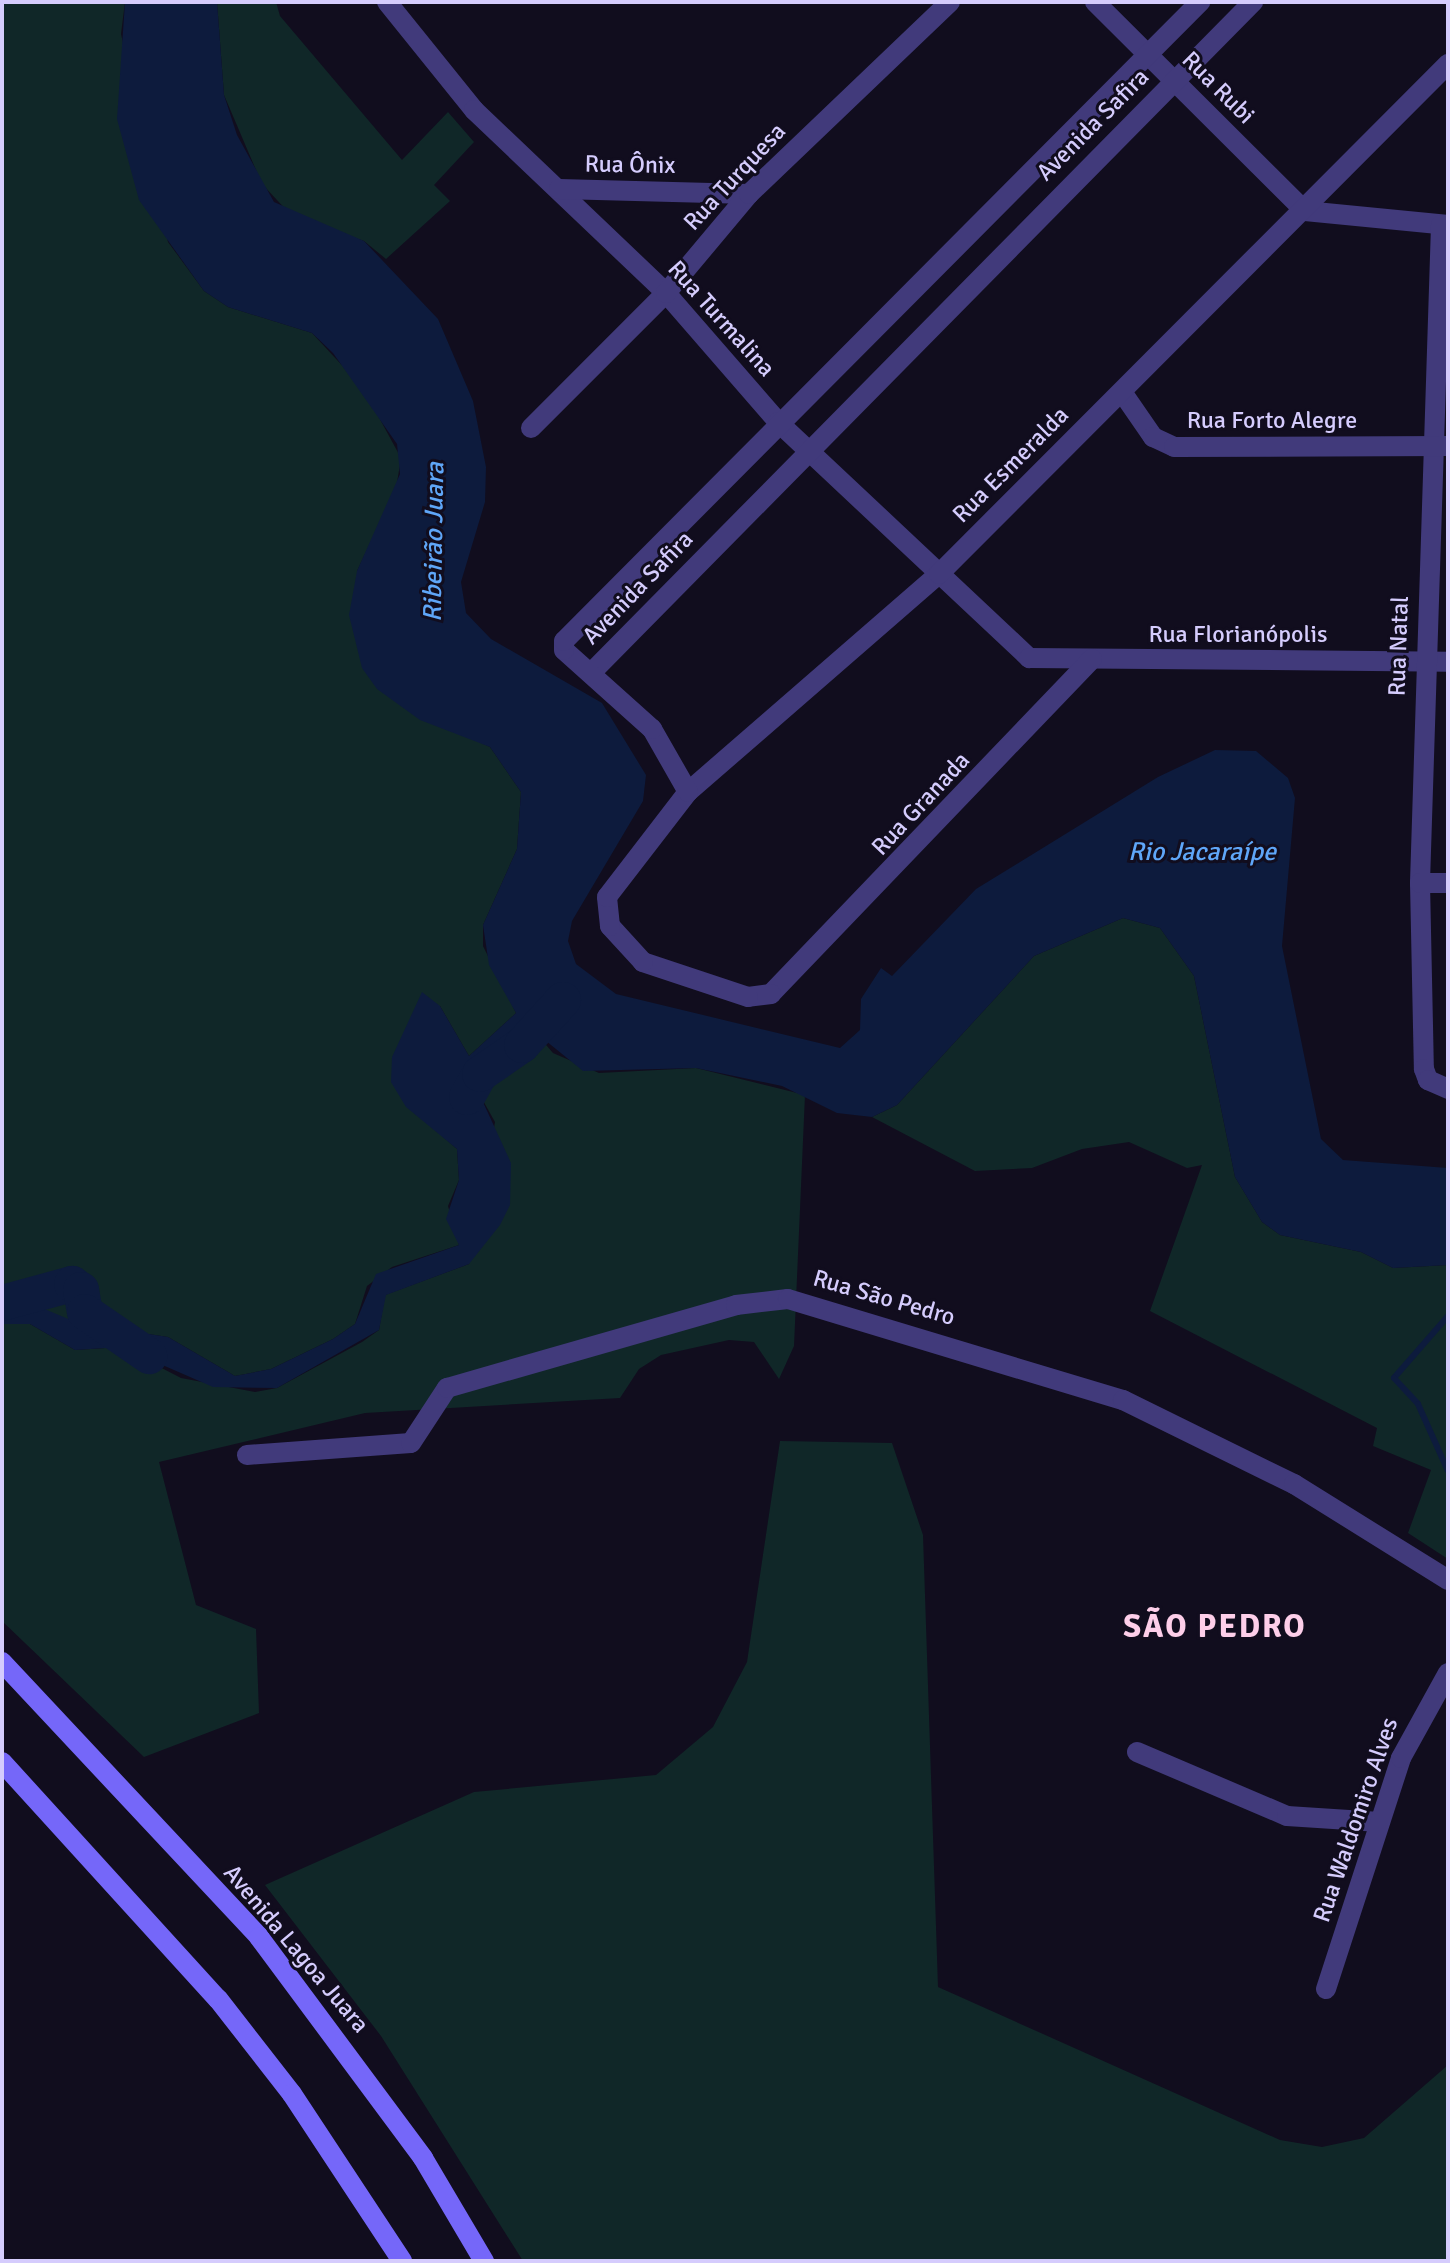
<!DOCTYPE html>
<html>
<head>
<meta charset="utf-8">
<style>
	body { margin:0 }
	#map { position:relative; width:1450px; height:2263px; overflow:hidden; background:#110d1e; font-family:Signika,sans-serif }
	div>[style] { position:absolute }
	.green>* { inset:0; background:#102728 }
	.water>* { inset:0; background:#0d1b3d }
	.stream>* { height:6px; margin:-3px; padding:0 3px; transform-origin:3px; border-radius:3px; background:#0d1b3d }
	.river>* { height:36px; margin:-18px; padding:0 18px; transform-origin:18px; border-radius:18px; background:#0d1b3d }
	.minor>* { height:20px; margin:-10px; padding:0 10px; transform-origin:10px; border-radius:10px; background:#413a7b }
	.secondary>* { height:20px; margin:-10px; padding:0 10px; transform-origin:10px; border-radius:10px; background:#7567f9 }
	span { translate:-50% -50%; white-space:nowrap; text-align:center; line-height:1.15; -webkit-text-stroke:6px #110d1e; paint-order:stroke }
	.street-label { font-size:24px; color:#d5ccfd }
	.water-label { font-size:26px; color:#5fa6f8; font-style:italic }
	.district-label { font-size:32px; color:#fdcee9; font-weight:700; letter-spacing:2px }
	.frame { position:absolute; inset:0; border:4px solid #d5ccfd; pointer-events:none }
</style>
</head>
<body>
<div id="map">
	<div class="green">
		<div style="clip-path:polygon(2px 2px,125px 2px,121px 34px,168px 242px,204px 291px,228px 307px,312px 333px,363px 388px,401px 458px,396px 489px,357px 571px,464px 735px,490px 747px,521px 792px,517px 849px,483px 925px,483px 946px,516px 1013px,469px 1056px,440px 1006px,434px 1129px,457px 1149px,459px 1180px,448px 1206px,459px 1245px,392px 1267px,367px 1286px,355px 1324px,333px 1339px,271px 1369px,235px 1376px,168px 1337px,77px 1323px,2px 1297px)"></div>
		<div style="clip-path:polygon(217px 2px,276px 2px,280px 16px,402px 160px,448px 112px,474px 142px,434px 185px,450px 201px,386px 259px,364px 241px,291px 215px,262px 184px,224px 95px)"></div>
		<div style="clip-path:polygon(1123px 918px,1160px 928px,1194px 976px,1235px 1177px,1262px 1222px,1280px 1235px,1361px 1252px,1393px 1268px,1448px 1265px,1448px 1559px,1408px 1533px,1431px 1470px,1373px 1446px,1377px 1428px,1150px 1311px,1202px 1165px,1187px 1168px,1129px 1142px,1082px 1149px,1032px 1168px,975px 1171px,872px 1117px,897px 1105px,1034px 956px)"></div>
		<div style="clip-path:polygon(535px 1032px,553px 1053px,599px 1073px,696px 1068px,805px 1095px,794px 1346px,779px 1379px,754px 1342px,729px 1340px,661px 1355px,639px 1369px,620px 1398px,365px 1413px,159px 1462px,196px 1605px,256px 1629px,259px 1713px,144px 1757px,2px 1621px,2px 1324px,30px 1324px,75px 1350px,121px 1347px,181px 1378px,255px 1392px,277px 1388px,362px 1342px,379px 1330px,385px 1295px,469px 1264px,495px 1122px,477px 1090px,501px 1057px)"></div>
		<div style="clip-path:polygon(780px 1441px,892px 1443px,923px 1535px,938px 1987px,1280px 2140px,1322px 2147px,1364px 2138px,1448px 2065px,1448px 2261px,523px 2261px,381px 2036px,265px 1885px,474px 1792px,656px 1775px,713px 1727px,747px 1662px)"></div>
	</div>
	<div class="water">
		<div style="clip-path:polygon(125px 2px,217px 2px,224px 95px,237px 135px,274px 202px,364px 241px,438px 319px,473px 401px,486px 467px,485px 502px,461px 582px,466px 613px,491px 639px,602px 703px,646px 775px,643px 801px,572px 921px,568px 941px,576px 964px,616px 994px,840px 1048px,860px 1030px,861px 999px,881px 968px,892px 976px,976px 889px,1158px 777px,1215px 750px,1256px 751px,1288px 778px,1295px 798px,1282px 946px,1321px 1139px,1343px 1160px,1448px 1168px,1448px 1265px,1393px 1268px,1361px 1252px,1280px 1235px,1262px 1222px,1235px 1177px,1194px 976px,1160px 928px,1123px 918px,1034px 956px,897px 1105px,872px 1117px,837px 1113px,782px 1086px,696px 1068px,583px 1071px,535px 1032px,501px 1057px,477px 1089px,511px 1163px,510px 1205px,500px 1225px,469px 1264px,386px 1295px,379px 1330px,277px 1388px,213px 1387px,121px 1347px,75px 1350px,30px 1324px,2px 1324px,2px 1297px,18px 1298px,78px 1323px,168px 1337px,235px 1376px,271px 1369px,333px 1339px,355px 1324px,376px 1274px,459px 1245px,446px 1219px,459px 1180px,457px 1149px,406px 1107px,391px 1082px,392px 1057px,422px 992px,440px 1006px,469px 1056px,516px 1013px,489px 965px,483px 925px,517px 849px,521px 792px,490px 747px,420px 720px,377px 689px,362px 668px,349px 615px,357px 571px,400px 474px,397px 444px,333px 353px,312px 333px,228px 307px,204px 291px,139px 200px,117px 119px)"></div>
	</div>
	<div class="stream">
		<div style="left:1448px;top:1316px;width:82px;rotate:131.1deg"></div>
		<div style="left:1394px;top:1378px;width:35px;rotate:47deg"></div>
		<div style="left:1418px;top:1404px;width:73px;rotate:65.9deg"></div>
	</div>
	<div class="river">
		<div style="left:467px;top:1097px;width:26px;rotate:-61deg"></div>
		<div style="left:480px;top:1074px;width:51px;rotate:-34.6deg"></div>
		<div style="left:522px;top:1045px;width:61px;rotate:-47.7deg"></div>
		<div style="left:2px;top:1303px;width:73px;rotate:-15.2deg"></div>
		<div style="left:72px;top:1284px;width:11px;rotate:34deg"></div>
		<div style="left:81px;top:1290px;width:22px;rotate:80deg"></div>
		<div style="left:85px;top:1312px;width:78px;rotate:34.5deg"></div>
	</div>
	<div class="minor">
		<div style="left:387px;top:2px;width:139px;rotate:51.1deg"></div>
		<div style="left:474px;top:110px;width:265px;rotate:43.6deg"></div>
		<div style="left:666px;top:293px;width:171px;rotate:49deg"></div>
		<div style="left:778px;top:422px;width:345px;rotate:43.2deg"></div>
		<div style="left:1029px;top:658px;width:419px;rotate:0.5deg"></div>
		<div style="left:1095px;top:2px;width:296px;rotate:44.9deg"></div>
		<div style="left:559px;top:189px;width:190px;rotate:1.5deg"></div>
		<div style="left:1305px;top:211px;width:144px;rotate:5.6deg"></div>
		<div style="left:1441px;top:225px;width:658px;rotate:91.83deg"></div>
		<div style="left:1420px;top:883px;width:186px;rotate:88.8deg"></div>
		<div style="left:1424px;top:1069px;width:12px;rotate:70deg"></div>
		<div style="left:1428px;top:1080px;width:22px;rotate:24deg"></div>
		<div style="left:1122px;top:392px;width:55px;rotate:55.4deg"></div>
		<div style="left:1153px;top:437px;width:23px;rotate:25deg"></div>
		<div style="left:1174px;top:447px;width:274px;rotate:-0.2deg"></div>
		<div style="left:531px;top:428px;width:191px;rotate:-45deg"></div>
		<div style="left:666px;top:293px;width:129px;rotate:-50deg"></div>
		<div style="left:749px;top:194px;width:278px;rotate:-43.7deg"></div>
		<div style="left:1092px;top:659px;width:464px;rotate:133.8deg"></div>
		<div style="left:771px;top:994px;width:23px;rotate:173deg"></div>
		<div style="left:748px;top:997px;width:111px;rotate:-161.6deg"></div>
		<div style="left:643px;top:962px;width:49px;rotate:-132.5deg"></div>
		<div style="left:610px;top:926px;width:29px;rotate:-96deg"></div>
		<div style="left:607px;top:897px;width:133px;rotate:-52.4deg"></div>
		<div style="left:688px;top:792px;width:332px;rotate:-41deg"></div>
		<div style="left:939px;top:574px;width:721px;rotate:-45.06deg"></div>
		<div style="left:591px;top:673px;width:943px;rotate:-45.39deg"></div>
		<div style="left:688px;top:792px;width:73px;rotate:-119.7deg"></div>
		<div style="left:652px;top:729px;width:118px;rotate:-138.1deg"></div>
		<div style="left:564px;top:650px;width:9px;rotate:-90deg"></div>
		<div style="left:564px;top:641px;width:902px;rotate:-45.13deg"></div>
		<div style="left:1420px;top:883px;width:28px"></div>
		<div style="left:247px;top:1455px;width:164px;rotate:-4.2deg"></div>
		<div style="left:411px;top:1443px;width:66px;rotate:-56.8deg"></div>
		<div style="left:447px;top:1388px;width:301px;rotate:-16deg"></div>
		<div style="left:736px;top:1305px;width:52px;rotate:-6.6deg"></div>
		<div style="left:788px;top:1299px;width:350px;rotate:16.8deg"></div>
		<div style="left:1123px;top:1400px;width:191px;rotate:26.2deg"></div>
		<div style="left:1294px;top:1484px;width:181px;rotate:31.9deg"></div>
		<div style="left:1137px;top:1752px;width:163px;rotate:23.1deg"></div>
		<div style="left:1287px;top:1816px;width:93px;rotate:3.7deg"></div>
		<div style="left:1326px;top:1989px;width:243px;rotate:-72deg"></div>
		<div style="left:1401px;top:1758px;width:97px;rotate:-61.1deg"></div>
	</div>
	<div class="secondary">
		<div style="left:2px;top:1662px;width:376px;rotate:46.9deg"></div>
		<div style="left:259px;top:1937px;width:275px;rotate:53.4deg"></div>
		<div style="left:423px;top:2158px;width:120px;rotate:59.4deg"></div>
		<div style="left:2px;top:1762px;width:321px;rotate:47.7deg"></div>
		<div style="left:218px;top:1999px;width:120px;rotate:52.1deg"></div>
		<div style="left:292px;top:2094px;width:200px;rotate:56.6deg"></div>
	</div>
	<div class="street-label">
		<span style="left:1218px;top:88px;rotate:45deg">Rua Rubi</span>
		<span style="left:1093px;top:125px;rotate:-45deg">Avenida Safira</span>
		<span style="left:630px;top:165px;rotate:1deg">Rua Ônix</span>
		<span style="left:735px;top:177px;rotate:-47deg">Rua Turquesa</span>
		<span style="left:721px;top:319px;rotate:48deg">Rua Turmalina</span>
		<span style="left:1272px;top:421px">Rua Forto Alegre</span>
		<span style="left:1011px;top:465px;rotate:-45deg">Rua Esmeralda</span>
		<span style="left:638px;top:588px;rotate:-46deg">Avenida Safira</span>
		<span style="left:1238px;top:635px">Rua Florianópolis</span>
		<span style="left:1399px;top:646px;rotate:-88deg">Rua Natal</span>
		<span style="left:921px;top:804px;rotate:-47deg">Rua Granada</span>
		<span style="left:884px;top:1298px;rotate:16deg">Rua São Pedro</span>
		<span style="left:1356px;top:1820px;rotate:-71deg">Rua Waldomiro Alves</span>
		<span style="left:296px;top:1949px;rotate:50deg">Avenida Lagoa Juara</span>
	</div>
	<div class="water-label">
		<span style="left:435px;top:542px;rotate:-89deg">Ribeirão Juara</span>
		<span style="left:1202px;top:853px">Rio Jacaraípe</span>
	</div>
	<div class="district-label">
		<span style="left:1215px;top:1627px">SÃO PEDRO</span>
	</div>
	<div class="frame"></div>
</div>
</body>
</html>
